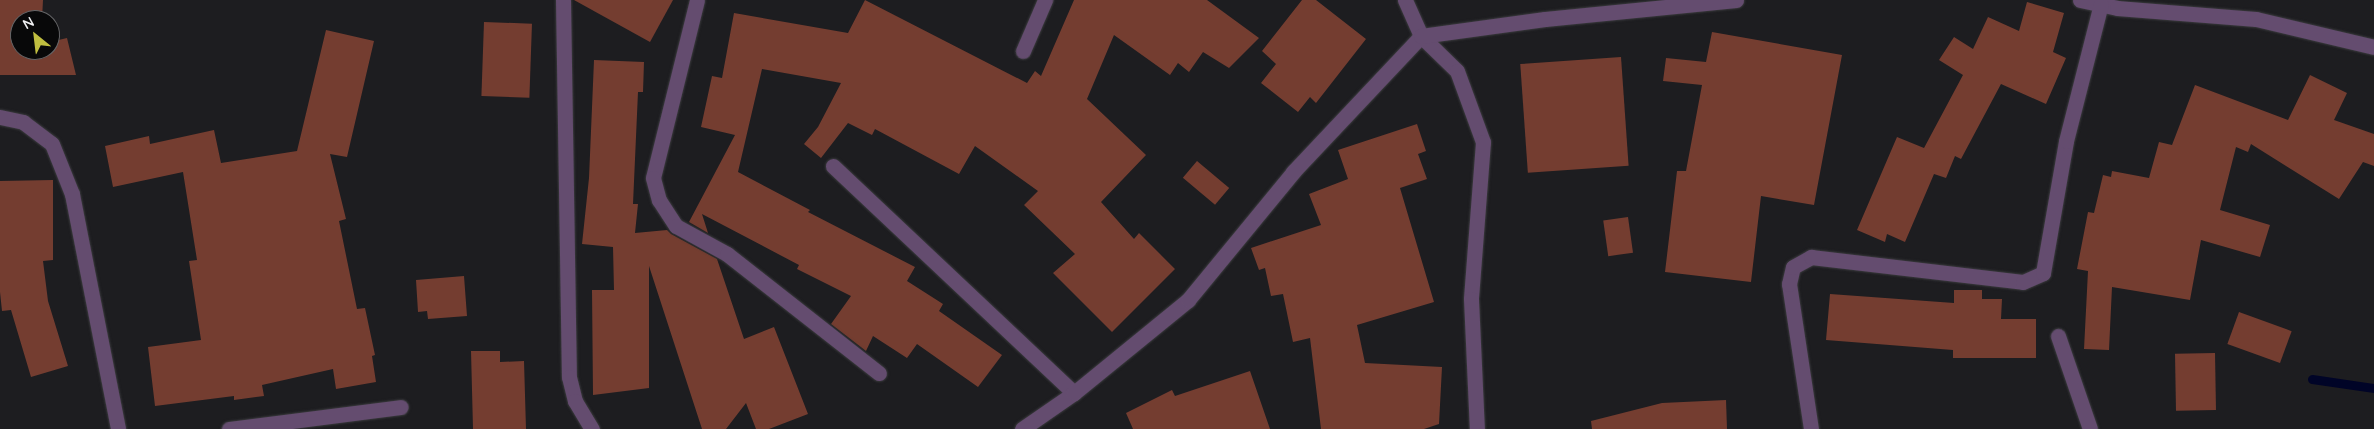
<!DOCTYPE html>
<html>
<head>
<meta charset="utf-8">
<style>
	body { margin:0 }
	#map { position:relative; width:2374px; height:429px; overflow:hidden; background:#1d1d20; font-family:Quicksand,sans-serif }
	div>[style] { position:absolute }
	.stream>* { height:9px; margin:-4.5px; padding:0 4.5px; transform-origin:4.5px; border-radius:4.5px; background:#000427 }
	.building>* { inset:0; background:#743d30; transform-origin:0 0 }
	.roads { filter:drop-shadow(0 0 1px #3b3b3e) drop-shadow(0 0 1px #3b3b3e) }
	.minor>* { height:15px; margin:-7.5px; padding:0 7.5px; transform-origin:7.5px; border-radius:7.5px; background:#644c6f }
	span { translate:-50% -50%; white-space:nowrap; text-align:center; line-height:1.15; -webkit-text-stroke:4.5px #080809; paint-order:stroke }
	.north { position:absolute; left:10px; top:10px; width:50px; height:50px; box-sizing:border-box; background:#080809; border:1px solid #656567; border-radius:50%; rotate:331deg; font-size:14px; font-weight:700; line-height:20px; text-align:center; color:#f1f1f3 }
	.north::after { content:''; display:block; margin:auto; width:18px; height:22px; background:#c0be40; clip-path:polygon(50% 0,100% 100%,50% 72%,0 100%) }
</style>
</head>
<body>
<div id="map">
	<div class="stream">
		<div style="left:2312px;top:379px;width:63px;rotate:8.3deg"></div>
	</div>
	<div class="building">
		<div style="clip-path:polygon(0 0,43px 0,42px 20px,20px 20px,20px 50px,50px 50px,50px 42px,67px 38px,76px 75px,0 75px)"></div>
		<div style="clip-path:polygon(574px 0,673px 0,650px 42px)"></div>
		<div style="clip-path:polygon(865px 0,1027px 83px,1035px 71px,1041px 76px,1074px 0,1207px 0,1259px 38px,1229px 68px,1203px 52px,1189px 72px,1178px 63px,1170px 75px,1114px 35px,1087px 99px,1146px 155px,1101px 202px,1134px 239px,1139px 233px,1175px 269px,1112px 332px,1053px 273px,1075px 254px,1024px 205px,1038px 191px,975px 146px,959px 174px,875px 129px,872px 135px,848px 123px,821px 158px,804px 144px,818px 127px,841px 83px,762px 69px,738px 172px,810px 210px,808px 212px,915px 267px,907px 281px,943px 304px,939px 311px,1002px 355px,978px 387px,917px 344px,907px 358px,873px 336px,866px 351px,831px 324px,851px 296px,797px 269px,799px 265px,702px 214px,708px 233px,689px 222px,735px 135px,701px 127px,712px 76px,722px 78px,734px 13px,848px 33px)"></div>
		<div style="clip-path:polygon(1302px 0,1316px 0,1366px 39px,1316px 103px,1310px 97px,1298px 112px,1261px 83px,1276px 64px,1262px 51px)"></div>
		<div style="clip-path:polygon(2027px 2px,2064px 13px,2053px 52px,2066px 58px,2046px 104px,2001px 84px,1961px 159px,1955px 156px,1946px 178px,1934px 174px,1905px 242px,1887px 234px,1885px 242px,1857px 230px,1897px 137px,1924px 148px,1963px 75px,1939px 60px,1954px 37px,1973px 49px,1988px 17px,2019px 31px)"></div>
		<div style="left:484px;top:22px;width:48px;height:74px;rotate:2deg"></div>
		<div style="clip-path:polygon(326px 30px,374px 41px,347px 157px,330px 154px,346px 219px,339px 221px,357px 309px,365px 308px,375px 355px,372px 356px,376px 382px,336px 389px,333px 369px,262px 385px,264px 396px,234px 400px,234px 396px,155px 406px,148px 347px,201px 340px,189px 261px,197px 260px,183px 172px,113px 187px,105px 146px,149px 136px,150px 144px,214px 130px,221px 163px,297px 151px)"></div>
		<div style="clip-path:polygon(1712px 32px,1842px 55px,1814px 205px,1761px 196px,1751px 282px,1665px 272px,1677px 171px,1686px 171px,1702px 85px,1663px 81px,1666px 58px,1706px 62px)"></div>
		<div style="left:1621px;top:57px;width:109px;height:101px;rotate:86deg"></div>
		<div style="clip-path:polygon(594px 60px,644px 62px,643px 92px,638px 92px,633px 204px,638px 204px,635px 233px,667px 230px,671px 234px,717px 259px,744px 339px,774px 327px,808px 414px,769px 429px,756px 429px,746px 403px,726px 429px,702px 429px,649px 266px,649px 388px,593px 395px,592px 290px,614px 290px,613px 247px,582px 244px,589px 178px)"></div>
		<div style="clip-path:polygon(2310px 75px,2347px 93px,2334px 120px,2374px 134px,2374px 166px,2363px 162px,2339px 199px,2251px 144px,2248px 152px,2236px 147px,2220px 210px,2270px 225px,2260px 257px,2201px 240px,2190px 300px,2112px 287px,2109px 350px,2084px 349px,2088px 271px,2077px 269px,2088px 212px,2094px 213px,2103px 175px,2111px 177px,2112px 171px,2149px 178px,2159px 142px,2172px 145px,2195px 85px,2288px 120px)"></div>
		<div style="clip-path:polygon(1417px 124px,1426px 151px,1418px 154px,1427px 179px,1400px 188px,1434px 302px,1357px 325px,1365px 363px,1442px 367px,1439px 424px,1424px 429px,1321px 429px,1310px 338px,1293px 342px,1283px 294px,1271px 296px,1265px 268px,1259px 270px,1251px 248px,1321px 225px,1309px 194px,1348px 179px,1338px 150px)"></div>
		<div style="left:1197px;top:161px;width:42px;height:22px;rotate:40deg"></div>
		<div style="clip-path:polygon(53px 180px,53px 260px,43px 261px,48px 301px,68px 366px,31px 377px,11px 310px,2px 311px,0 292px,0 181px)"></div>
		<div style="left:1628px;top:217px;width:36px;height:25px;rotate:82deg"></div>
		<div style="clip-path:polygon(464px 276px,467px 316px,428px 319px,427px 311px,418px 312px,416px 280px)"></div>
		<div style="clip-path:polygon(1954px 290px,1982px 290px,1982px 299px,2002px 299px,2001px 319px,2036px 319px,2036px 358px,1953px 358px,1953px 350px,1826px 340px,1830px 294px,1954px 303px)"></div>
		<div style="left:2239px;top:312px;width:56px;height:34px;rotate:20deg"></div>
		<div style="clip-path:polygon(471px 351px,500px 351px,500px 362px,524px 361px,526px 429px,473px 429px)"></div>
		<div style="left:2215px;top:353px;width:57px;height:40px;rotate:89deg"></div>
		<div style="clip-path:polygon(1250px 371px,1270px 429px,1133px 429px,1126px 413px,1172px 390px,1175px 396px)"></div>
		<div style="clip-path:polygon(1726px 400px,1727px 429px,1592px 429px,1591px 421px,1662px 403px)"></div>
	</div>
	<div class="roads">
		<div class="minor">
			<div style="left:563px;top:0;width:377px;rotate:89.1deg"></div>
			<div style="left:569px;top:377px;width:25px;rotate:76deg"></div>
			<div style="left:575px;top:401px;width:33px;rotate:59deg"></div>
			<div style="left:697px;top:0;width:183px;rotate:103.9deg"></div>
			<div style="left:653px;top:178px;width:23px;rotate:75deg"></div>
			<div style="left:659px;top:200px;width:31px;rotate:57deg"></div>
			<div style="left:676px;top:226px;width:58px;rotate:28.8deg"></div>
			<div style="left:727px;top:254px;width:193px;rotate:38.1deg"></div>
			<div style="left:1405px;top:0;width:39px;rotate:66deg"></div>
			<div style="left:1421px;top:36px;width:50px;rotate:44.2deg"></div>
			<div style="left:1457px;top:71px;width:76px;rotate:69.9deg"></div>
			<div style="left:1483px;top:142px;width:157px;rotate:94.4deg"></div>
			<div style="left:1471px;top:299px;width:130px;rotate:87.4deg"></div>
			<div style="left:2080px;top:0;width:38px;rotate:12deg"></div>
			<div style="left:2117px;top:8px;width:139px;rotate:4.5deg"></div>
			<div style="left:2256px;top:19px;width:121px;rotate:13.3deg"></div>
			<div style="left:1023px;top:51px;width:56px;rotate:-66.7deg"></div>
			<div style="left:0;top:117px;width:24px;rotate:12deg"></div>
			<div style="left:23px;top:122px;width:36px;rotate:37deg"></div>
			<div style="left:52px;top:144px;width:54px;rotate:68.2deg"></div>
			<div style="left:72px;top:194px;width:239px;rotate:78.9deg"></div>
			<div style="left:833px;top:166px;width:331px;rotate:43.3deg"></div>
			<div style="left:2058px;top:336px;width:98px;rotate:71deg"></div>
			<div style="left:229px;top:429px;width:173px;rotate:-7.3deg"></div>
			<div style="left:1022px;top:429px;width:63px;rotate:-34.7deg"></div>
			<div style="left:1074px;top:393px;width:147px;rotate:-39.2deg"></div>
			<div style="left:1188px;top:300px;width:166px;rotate:-50.6deg"></div>
			<div style="left:1293px;top:172px;width:187px;rotate:-46.7deg"></div>
			<div style="left:1421px;top:36px;width:125px;rotate:-7.8deg"></div>
			<div style="left:1545px;top:19px;width:192px;rotate:-5.7deg"></div>
			<div style="left:1811px;top:429px;width:147px;rotate:-98.6deg"></div>
			<div style="left:1789px;top:284px;width:17px;rotate:-77deg"></div>
			<div style="left:1793px;top:267px;width:21px;rotate:-29deg"></div>
			<div style="left:1811px;top:257px;width:213px;rotate:6.7deg"></div>
			<div style="left:2023px;top:282px;width:22px;rotate:-24deg"></div>
			<div style="left:2043px;top:273px;width:134px;rotate:-80.1deg"></div>
			<div style="left:2066px;top:141px;width:141px;rotate:-75.7deg"></div>
		</div>
	</div>
	<div class="north">N</div>
</div>
</body>
</html>
